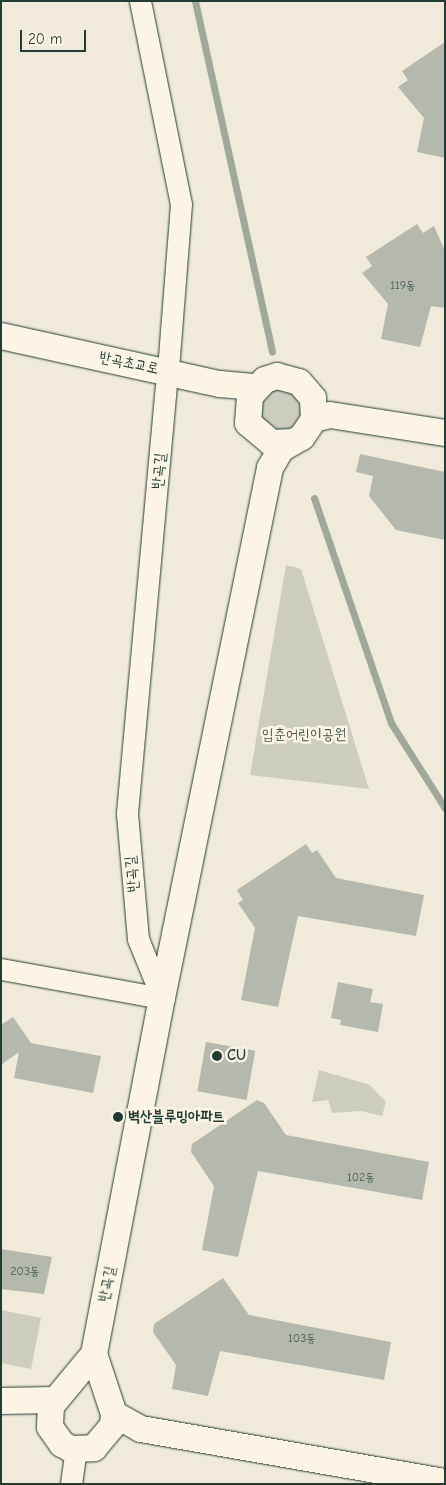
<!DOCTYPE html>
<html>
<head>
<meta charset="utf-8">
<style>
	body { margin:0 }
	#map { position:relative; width:446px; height:1485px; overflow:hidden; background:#efeada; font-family:"Comic Neue","Poor Story",sans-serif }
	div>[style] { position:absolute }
	.green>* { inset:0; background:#cccdbf }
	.stream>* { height:7px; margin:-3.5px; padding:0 3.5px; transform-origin:3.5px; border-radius:3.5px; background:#9fa89a }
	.building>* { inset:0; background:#b5b9ad; transform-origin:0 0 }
	.roads { filter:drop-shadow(0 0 1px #1f3d34) drop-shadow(0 0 1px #1f3d34) }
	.minor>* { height:21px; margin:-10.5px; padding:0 10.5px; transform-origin:10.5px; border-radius:10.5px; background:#fcf5e5 }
	.tertiary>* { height:26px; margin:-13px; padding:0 13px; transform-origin:13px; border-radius:13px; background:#fcf5e5 }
	.dots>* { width:14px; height:14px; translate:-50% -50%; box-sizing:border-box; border:2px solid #fcf5e5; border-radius:50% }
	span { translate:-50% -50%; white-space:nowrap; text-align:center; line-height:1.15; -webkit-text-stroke:5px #fcf5e5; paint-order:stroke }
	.number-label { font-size:12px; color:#445c52 }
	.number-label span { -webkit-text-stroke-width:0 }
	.street-label { font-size:15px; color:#1f3d34 }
	.park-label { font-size:15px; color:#425a50 }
	.poi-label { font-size:15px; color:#1f3d34; font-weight:700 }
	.left { translate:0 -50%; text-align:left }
	.frame { position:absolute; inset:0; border:2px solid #1f3d34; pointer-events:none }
	.scale { position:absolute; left:20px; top:30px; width:66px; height:22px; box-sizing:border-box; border:2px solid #1f3d34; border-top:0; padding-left:6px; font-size:15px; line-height:18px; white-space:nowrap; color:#1f3d34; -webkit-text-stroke:4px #fcf5e5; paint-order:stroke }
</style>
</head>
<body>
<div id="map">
	<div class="green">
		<div style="clip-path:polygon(286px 387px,303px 402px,301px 423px,282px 434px,261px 424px,259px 400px,263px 394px)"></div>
		<div style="clip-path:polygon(286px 565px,301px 569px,369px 789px,250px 775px)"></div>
		<div style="clip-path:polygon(319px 1070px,370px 1085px,386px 1102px,382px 1116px,361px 1111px,332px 1113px,328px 1100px,312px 1102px)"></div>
		<div style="clip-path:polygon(1px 1310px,41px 1318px,31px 1369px,1px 1363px)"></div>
	</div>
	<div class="stream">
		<div style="left:195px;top:1px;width:359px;rotate:77.6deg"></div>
		<div style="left:314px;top:498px;width:238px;rotate:71.1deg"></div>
		<div style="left:391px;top:723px;width:101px;rotate:57.6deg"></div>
	</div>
	<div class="building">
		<div style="clip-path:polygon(445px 42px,445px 158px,417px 152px,424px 118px,398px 87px,408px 80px,402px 71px)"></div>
		<div style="clip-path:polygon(417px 224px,423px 233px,434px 226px,445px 251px,445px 308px,431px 306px,420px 347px,381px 339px,388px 304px,362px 273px,372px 266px,366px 257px)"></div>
		<div style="clip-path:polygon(360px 454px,445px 472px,445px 540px,396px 530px,369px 496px,373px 476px,356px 472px)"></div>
		<div style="clip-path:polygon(306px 844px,312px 853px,317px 850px,336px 878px,424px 895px,416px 936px,298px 916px,278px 1007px,241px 1000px,255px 928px,238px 903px,243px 900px,237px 890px)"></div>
		<div style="clip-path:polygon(338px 982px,373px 989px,370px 1002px,383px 1004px,378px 1032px,340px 1025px,341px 1020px,331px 1018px)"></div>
		<div style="clip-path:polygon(13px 1017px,31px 1043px,101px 1056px,93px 1093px,14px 1078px,19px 1052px,1px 1065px,1px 1025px)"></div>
		<div style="left:206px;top:1042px;width:50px;height:50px;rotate:10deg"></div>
		<div style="clip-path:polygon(257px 1100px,264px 1103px,286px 1135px,429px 1162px,422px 1200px,258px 1171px,238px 1257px,202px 1250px,214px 1186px,191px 1152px,192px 1144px)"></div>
		<div style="clip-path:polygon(1px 1249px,52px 1257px,44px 1294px,1px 1289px)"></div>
		<div style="clip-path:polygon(223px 1278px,249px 1315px,391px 1342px,384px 1380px,220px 1351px,208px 1396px,172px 1389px,176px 1365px,153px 1332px,154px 1324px)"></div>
	</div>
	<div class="roads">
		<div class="minor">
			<div style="left:140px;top:1px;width:207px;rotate:78.6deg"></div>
			<div style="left:181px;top:204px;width:168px;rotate:94.5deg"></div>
			<div style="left:1px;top:969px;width:164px;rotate:10.2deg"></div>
			<div style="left:162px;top:998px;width:64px;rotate:-112.1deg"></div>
			<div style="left:138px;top:939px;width:126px;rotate:-95deg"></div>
			<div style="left:127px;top:813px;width:429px;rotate:-84.8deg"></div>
			<div style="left:71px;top:1484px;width:34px;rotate:-82deg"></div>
		</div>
		<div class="tertiary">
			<div style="left:1px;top:336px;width:224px;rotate:12.4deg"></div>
			<div style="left:220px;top:384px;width:36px;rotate:5deg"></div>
			<div style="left:314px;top:419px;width:16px;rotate:-14deg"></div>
			<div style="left:330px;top:415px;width:116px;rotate:8.9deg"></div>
			<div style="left:94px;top:1354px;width:67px;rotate:129.6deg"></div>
			<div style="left:51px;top:1406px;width:21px;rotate:93deg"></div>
			<div style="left:50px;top:1427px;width:21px;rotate:55deg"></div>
			<div style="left:62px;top:1444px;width:10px;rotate:29deg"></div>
			<div style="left:71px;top:1449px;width:23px;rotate:-2deg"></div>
			<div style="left:94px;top:1448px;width:30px;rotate:-50deg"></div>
			<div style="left:113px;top:1425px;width:11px;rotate:-85deg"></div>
			<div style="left:114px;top:1414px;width:63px;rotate:-108.4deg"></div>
			<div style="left:94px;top:1354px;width:362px;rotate:-79.2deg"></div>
			<div style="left:162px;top:998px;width:541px;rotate:-78.48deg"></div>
			<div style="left:270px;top:468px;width:22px;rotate:-60deg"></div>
			<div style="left:281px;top:449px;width:14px;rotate:-30deg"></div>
			<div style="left:293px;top:442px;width:10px;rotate:-29deg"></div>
			<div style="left:302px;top:437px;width:22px;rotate:-56deg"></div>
			<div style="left:314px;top:419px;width:21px;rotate:-93deg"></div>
			<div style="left:313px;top:398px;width:21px;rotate:-131deg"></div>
			<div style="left:299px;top:382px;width:23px;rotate:-165deg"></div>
			<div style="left:277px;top:376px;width:13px;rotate:162deg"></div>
			<div style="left:265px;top:380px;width:22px;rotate:133deg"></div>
			<div style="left:250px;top:396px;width:27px;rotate:94deg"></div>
			<div style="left:248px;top:423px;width:31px;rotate:40deg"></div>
			<div style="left:272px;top:443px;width:21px;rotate:-3deg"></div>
			<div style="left:1px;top:1401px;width:53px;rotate:-1.1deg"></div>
			<div style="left:114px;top:1414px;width:31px;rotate:29deg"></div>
			<div style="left:141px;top:1429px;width:309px;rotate:9.9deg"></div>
		</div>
	</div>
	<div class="dots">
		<div style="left:217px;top:1056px;background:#1f3d34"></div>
		<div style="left:118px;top:1117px;background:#1f3d34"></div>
	</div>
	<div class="number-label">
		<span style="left:403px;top:286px">119동</span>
		<span style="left:361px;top:1178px">102동</span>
		<span style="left:25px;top:1272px">203동</span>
		<span style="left:302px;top:1339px">103동</span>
	</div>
	<div class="street-label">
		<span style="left:129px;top:363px;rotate:12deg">반곡초교로</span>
		<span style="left:159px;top:471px;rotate:-85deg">반곡길</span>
		<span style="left:132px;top:874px;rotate:-95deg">반곡길</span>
		<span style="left:107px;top:1284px;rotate:-79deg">반곡길</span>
	</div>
	<div class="park-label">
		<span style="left:304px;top:735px">입춘어린이공원</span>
	</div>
	<div class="poi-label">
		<span class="left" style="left:227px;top:1056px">CU</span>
		<span class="left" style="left:128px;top:1117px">벽산블루밍아파트</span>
	</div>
	<div class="frame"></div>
	<div class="scale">20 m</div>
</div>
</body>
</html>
